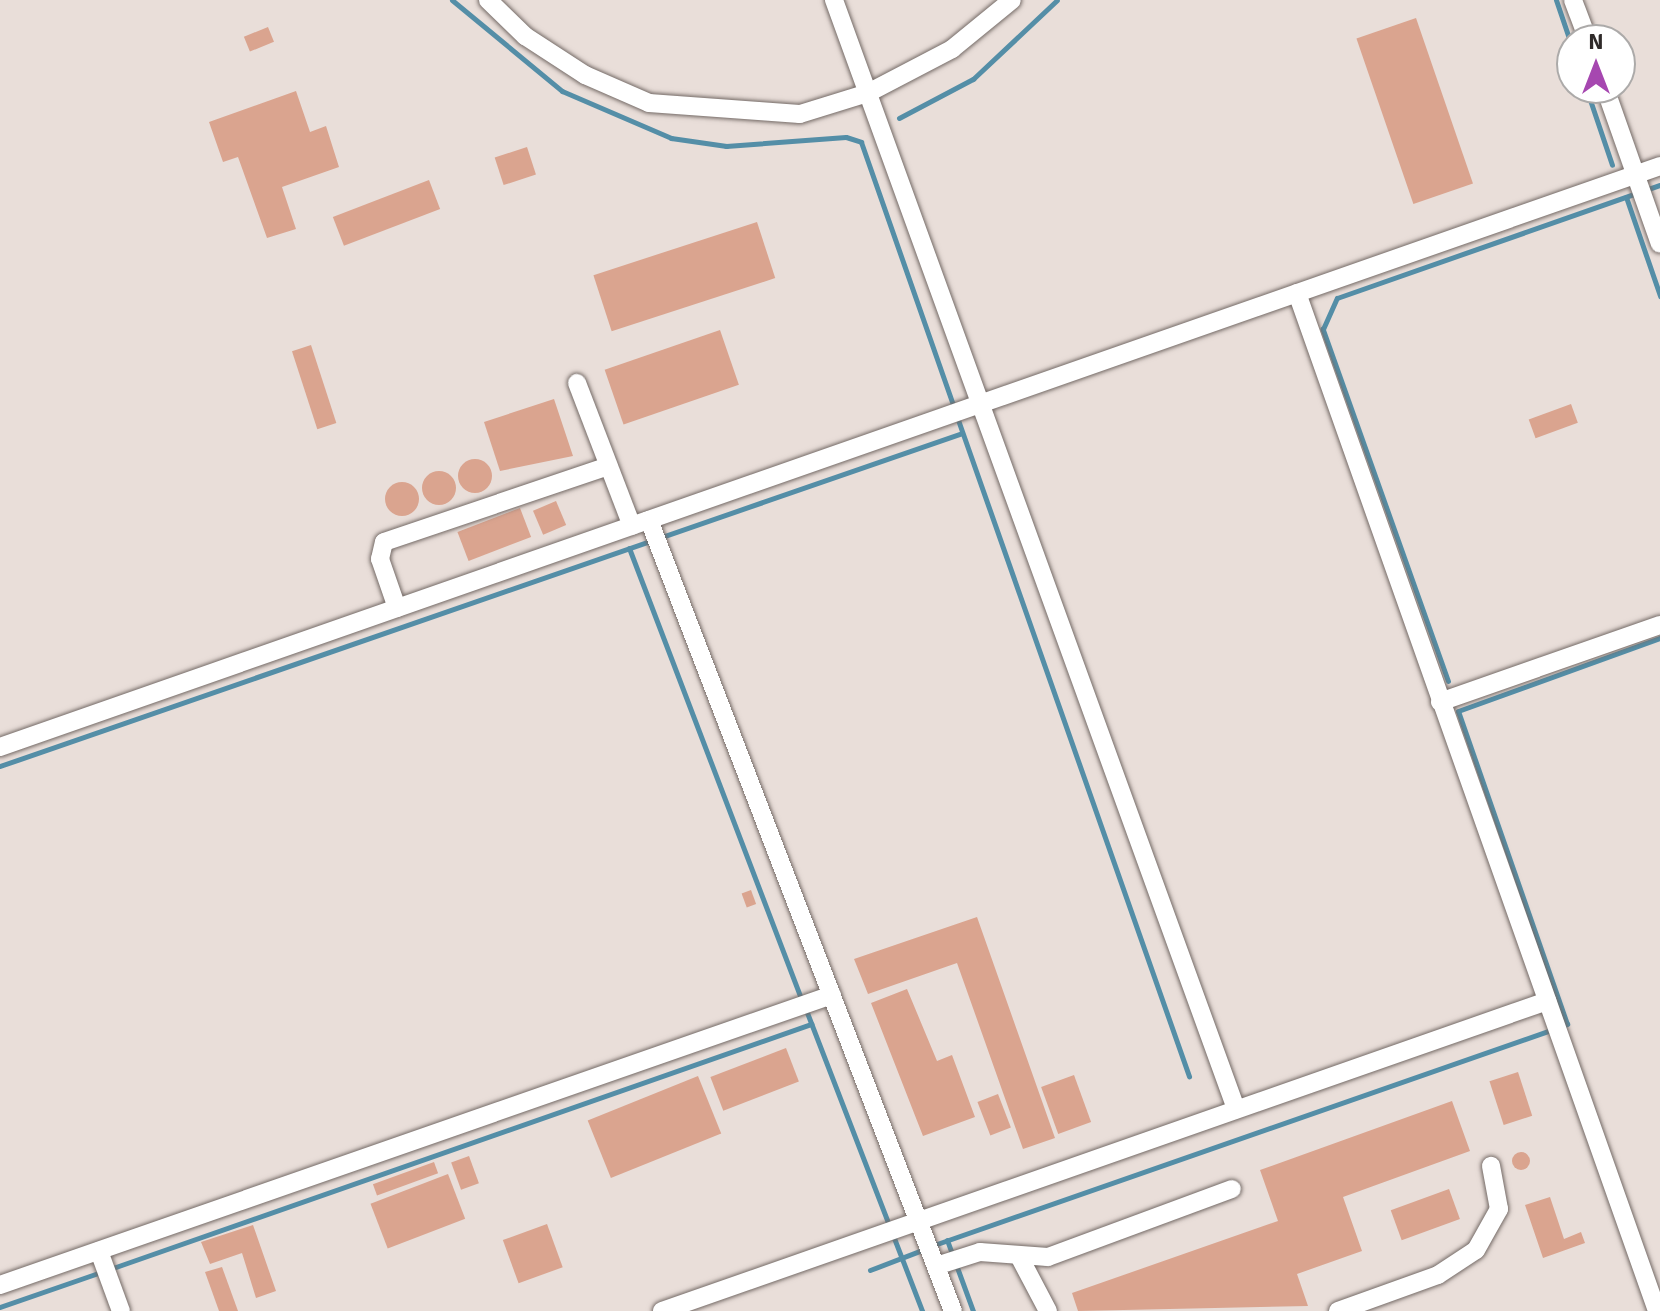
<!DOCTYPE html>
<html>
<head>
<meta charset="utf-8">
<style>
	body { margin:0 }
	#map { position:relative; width:1660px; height:1311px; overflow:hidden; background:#e9ded9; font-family:Signika,sans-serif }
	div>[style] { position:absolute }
	.stream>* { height:5px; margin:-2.5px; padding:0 2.5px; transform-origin:2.5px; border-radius:2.5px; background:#548ea7 }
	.building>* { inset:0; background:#daa48f; transform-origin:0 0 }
	.round { border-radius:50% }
	.roads { filter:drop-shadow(0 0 2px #746a66) drop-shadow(0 0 2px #746a66) }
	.minor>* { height:18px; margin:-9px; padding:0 9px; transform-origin:9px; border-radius:9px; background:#fff }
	span { translate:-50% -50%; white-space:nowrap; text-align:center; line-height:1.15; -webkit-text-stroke:6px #fff; paint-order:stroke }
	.north { position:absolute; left:1556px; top:24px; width:80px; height:80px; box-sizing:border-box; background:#fff; border:2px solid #acaaa9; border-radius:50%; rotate:0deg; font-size:22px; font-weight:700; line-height:32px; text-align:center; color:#2f2a29 }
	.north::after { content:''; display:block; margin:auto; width:28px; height:36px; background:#a647b0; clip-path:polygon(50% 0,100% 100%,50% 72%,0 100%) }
</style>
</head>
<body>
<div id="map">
	<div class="stream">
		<div style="left:452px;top:0;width:143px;rotate:39.6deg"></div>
		<div style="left:562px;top:91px;width:119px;rotate:23.3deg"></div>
		<div style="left:671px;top:138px;width:56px;rotate:8.3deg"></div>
		<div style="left:726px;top:146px;width:120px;rotate:-4.3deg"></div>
		<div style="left:846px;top:137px;width:16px;rotate:18deg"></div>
		<div style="left:861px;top:142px;width:281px;rotate:70.7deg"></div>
		<div style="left:1556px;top:0;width:50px;rotate:71.2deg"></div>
		<div style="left:1586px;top:88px;width:81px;rotate:71.3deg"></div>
		<div style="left:899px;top:118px;width:84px;rotate:-27.8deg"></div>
		<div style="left:973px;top:79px;width:115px;rotate:-43.2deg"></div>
		<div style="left:1626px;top:197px;width:105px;rotate:71deg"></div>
		<div style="left:957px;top:417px;width:699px;rotate:70.61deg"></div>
		<div style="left:629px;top:548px;width:484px;rotate:69.1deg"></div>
		<div style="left:1448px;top:681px;width:374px;rotate:-109.6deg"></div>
		<div style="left:1323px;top:329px;width:34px;rotate:-66deg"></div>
		<div style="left:1337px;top:298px;width:342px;rotate:-19.3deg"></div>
		<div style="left:0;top:766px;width:1018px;rotate:-19.09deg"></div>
		<div style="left:806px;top:1010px;width:323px;rotate:68.9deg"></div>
		<div style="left:1561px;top:1027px;width:7px;rotate:-27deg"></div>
		<div style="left:1567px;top:1024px;width:331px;rotate:-109.2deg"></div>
		<div style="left:1458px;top:711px;width:215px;rotate:-19.9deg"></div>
		<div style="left:947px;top:1240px;width:76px;rotate:69.9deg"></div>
		<div style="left:934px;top:1245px;width:653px;rotate:-19.21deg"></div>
		<div style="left:110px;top:1269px;width:743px;rotate:-19.26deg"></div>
		<div style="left:870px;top:1270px;width:59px;rotate:-20.9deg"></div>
		<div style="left:0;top:1307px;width:107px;rotate:-19.1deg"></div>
	</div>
	<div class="building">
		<div style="left:1416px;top:18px;width:175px;height:63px;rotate:71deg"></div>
		<div style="left:268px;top:27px;width:16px;height:26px;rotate:68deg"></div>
		<div style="clip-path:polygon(296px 91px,310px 132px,326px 126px,339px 167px,282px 187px,296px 229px,267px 238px,238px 157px,223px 162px,209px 122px)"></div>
		<div style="left:527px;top:147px;width:29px;height:34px;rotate:72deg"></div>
		<div style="left:429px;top:180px;width:31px;height:103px;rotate:69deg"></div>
		<div style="left:757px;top:222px;width:59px;height:172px;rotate:72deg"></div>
		<div style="left:720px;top:330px;width:58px;height:122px;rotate:71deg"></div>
		<div style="left:311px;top:345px;width:82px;height:20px;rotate:72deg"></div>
		<div style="clip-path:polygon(554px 399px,573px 456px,500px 471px,484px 422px)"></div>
		<div style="left:1571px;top:404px;width:20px;height:45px;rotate:70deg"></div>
		<div class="round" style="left:458px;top:459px;width:34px;height:34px"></div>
		<div class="round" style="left:422px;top:471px;width:34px;height:34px"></div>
		<div class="round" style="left:385px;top:482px;width:34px;height:34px"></div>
		<div style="left:556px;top:501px;width:26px;height:25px;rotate:67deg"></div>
		<div style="left:520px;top:508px;width:31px;height:67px;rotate:69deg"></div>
		<div style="left:751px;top:890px;width:15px;height:10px;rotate:70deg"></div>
		<div style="clip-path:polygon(977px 917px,1055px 1138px,1023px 1149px,957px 963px,868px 994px,854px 959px)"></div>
		<div style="clip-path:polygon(907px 989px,937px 1061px,952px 1055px,975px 1117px,923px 1136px,871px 1003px)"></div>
		<div style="left:786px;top:1048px;width:36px;height:81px;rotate:69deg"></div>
		<div style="left:1518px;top:1072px;width:46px;height:30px;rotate:72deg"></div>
		<div style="left:1074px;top:1075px;width:50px;height:35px;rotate:70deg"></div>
		<div style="left:698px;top:1076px;width:62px;height:119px;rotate:68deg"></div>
		<div style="left:998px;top:1094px;width:36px;height:22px;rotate:69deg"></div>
		<div style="clip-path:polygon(1452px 1101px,1470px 1151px,1343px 1197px,1362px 1251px,1297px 1274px,1308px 1306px,1078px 1311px,1072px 1293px,1278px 1221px,1260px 1170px)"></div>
		<div class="round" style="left:1512px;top:1152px;width:18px;height:18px"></div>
		<div style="left:469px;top:1156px;width:29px;height:19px;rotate:70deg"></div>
		<div style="left:434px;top:1162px;width:12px;height:65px;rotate:70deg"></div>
		<div style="left:448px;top:1174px;width:48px;height:83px;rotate:69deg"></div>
		<div style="left:1449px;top:1189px;width:32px;height:62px;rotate:70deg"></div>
		<div style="clip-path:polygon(1550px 1197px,1564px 1239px,1581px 1232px,1585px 1243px,1543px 1258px,1525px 1205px)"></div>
		<div style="left:547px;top:1224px;width:46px;height:47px;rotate:70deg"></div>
		<div style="clip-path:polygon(253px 1225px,276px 1291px,256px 1298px,242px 1253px,210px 1264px,201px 1242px)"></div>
		<div style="clip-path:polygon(222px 1267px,238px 1311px,219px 1311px,205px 1272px)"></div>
	</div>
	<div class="roads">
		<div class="minor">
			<div style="left:488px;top:0;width:52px;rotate:44.2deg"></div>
			<div style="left:525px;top:36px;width:72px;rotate:33deg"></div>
			<div style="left:585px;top:75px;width:70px;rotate:23.6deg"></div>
			<div style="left:649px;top:103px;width:151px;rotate:4.2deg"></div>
			<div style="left:800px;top:114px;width:71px;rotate:-17.2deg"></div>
			<div style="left:868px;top:93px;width:95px;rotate:-27.6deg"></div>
			<div style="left:952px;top:49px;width:77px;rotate:-39.2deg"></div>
			<div style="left:834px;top:0;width:1180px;rotate:70.07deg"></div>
			<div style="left:1573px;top:0;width:43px;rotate:69.4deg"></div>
			<div style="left:1605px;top:88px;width:165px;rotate:70.6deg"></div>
			<div style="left:1297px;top:293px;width:1080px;rotate:70.52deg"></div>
			<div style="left:577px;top:383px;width:153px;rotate:69deg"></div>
			<div style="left:649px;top:520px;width:847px;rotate:68.98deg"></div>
			<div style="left:397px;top:608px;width:52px;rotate:-109.1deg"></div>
			<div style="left:380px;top:559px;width:17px;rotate:-77deg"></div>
			<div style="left:384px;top:542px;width:237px;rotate:-18.7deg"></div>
			<div style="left:1440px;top:702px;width:233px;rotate:-19.3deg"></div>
			<div style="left:0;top:747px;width:1759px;rotate:-19.29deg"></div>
			<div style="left:99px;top:1251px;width:64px;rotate:69.9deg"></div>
			<div style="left:1019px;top:1256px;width:62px;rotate:62.2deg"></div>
			<div style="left:936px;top:1266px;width:46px;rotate:-17.7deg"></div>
			<div style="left:980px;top:1252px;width:68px;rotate:4.2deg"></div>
			<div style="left:1048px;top:1257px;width:196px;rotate:-20.3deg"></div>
			<div style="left:0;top:1285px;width:881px;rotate:-19.22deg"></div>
			<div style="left:662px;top:1311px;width:938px;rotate:-19.3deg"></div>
			<div style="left:1338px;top:1311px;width:106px;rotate:-19.8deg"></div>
			<div style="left:1438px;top:1275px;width:45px;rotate:-33.3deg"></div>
			<div style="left:1476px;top:1250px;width:47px;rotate:-60.7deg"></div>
			<div style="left:1499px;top:1209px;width:44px;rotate:-100.5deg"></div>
		</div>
	</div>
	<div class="north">N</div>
</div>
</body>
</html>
